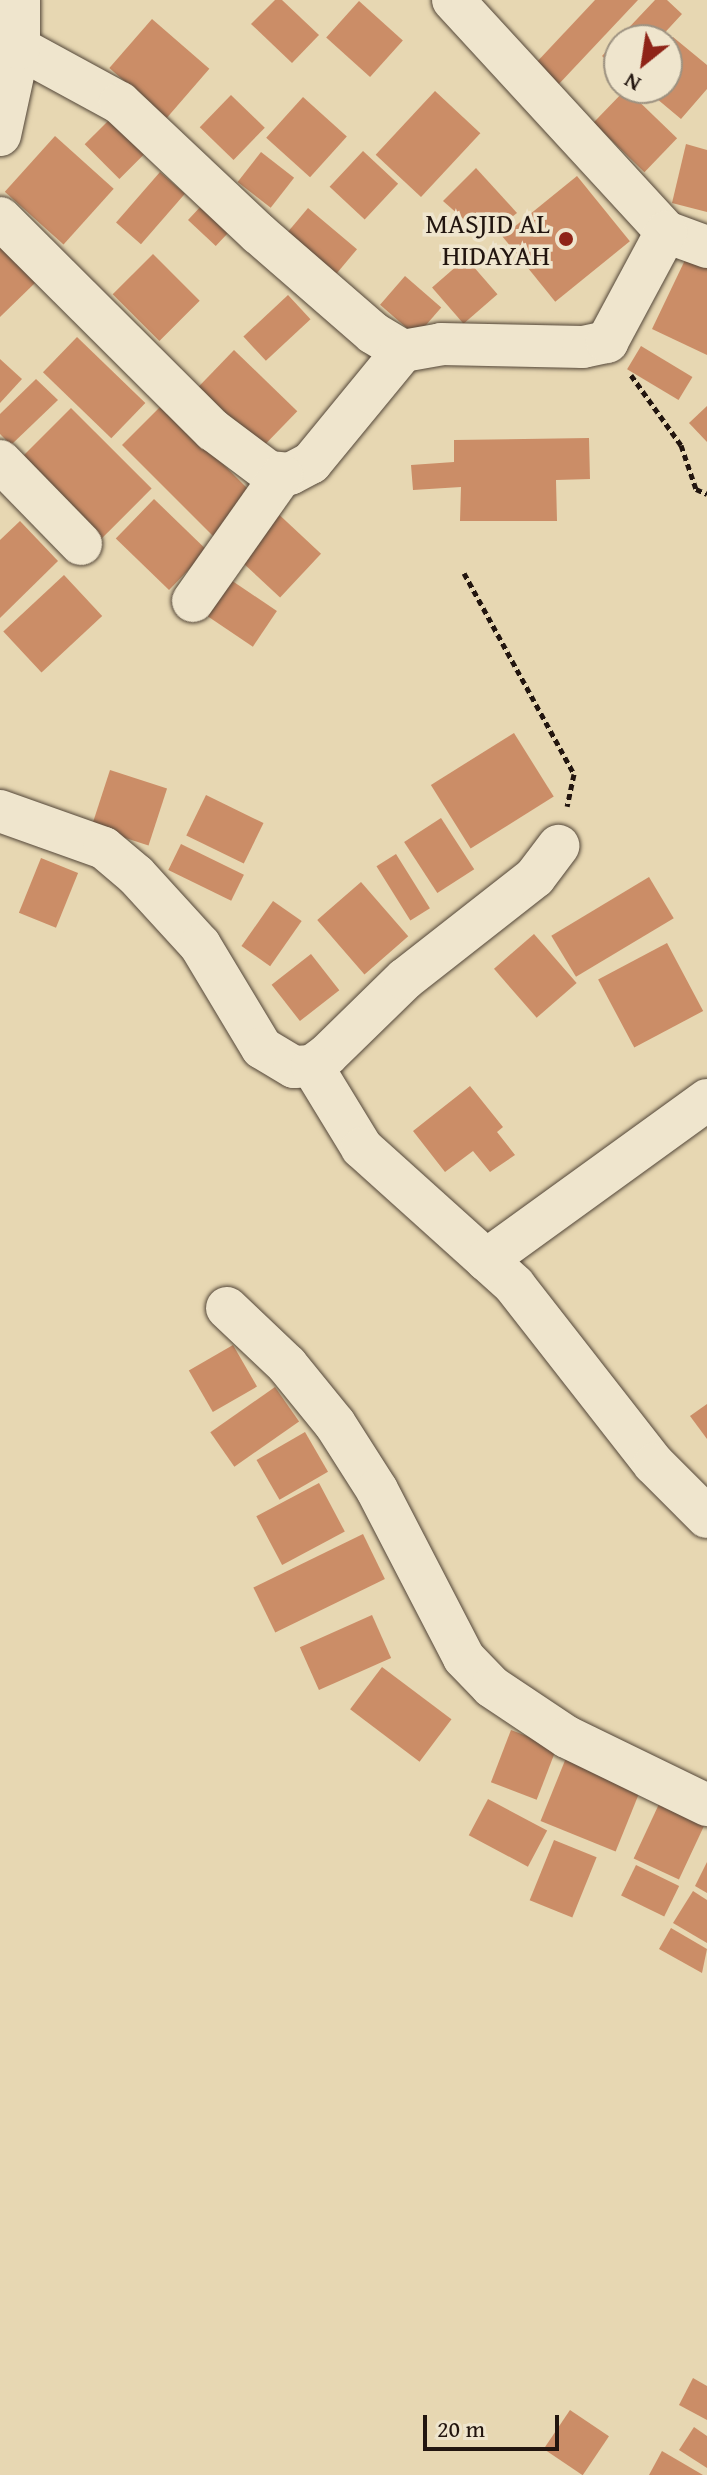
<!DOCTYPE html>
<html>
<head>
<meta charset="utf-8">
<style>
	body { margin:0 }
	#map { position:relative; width:707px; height:2475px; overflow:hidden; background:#e7d7b2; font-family:"Gentium Book Plus",serif }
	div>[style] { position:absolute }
	.building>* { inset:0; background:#cb8d67; transform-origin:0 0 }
	.path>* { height:5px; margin-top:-2.5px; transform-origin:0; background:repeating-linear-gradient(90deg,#22150f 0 6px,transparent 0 10px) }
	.roads { filter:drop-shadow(0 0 2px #534638) drop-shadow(0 0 2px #534638) }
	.minor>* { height:42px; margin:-21px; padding:0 21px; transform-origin:21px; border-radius:21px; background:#efe5cd }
	.dots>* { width:22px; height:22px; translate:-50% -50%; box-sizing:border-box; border:4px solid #efe5cd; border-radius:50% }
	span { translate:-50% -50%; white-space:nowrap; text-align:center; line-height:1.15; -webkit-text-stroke:7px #efe5cd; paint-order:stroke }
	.poi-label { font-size:28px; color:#22150f }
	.right { translate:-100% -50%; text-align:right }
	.north { position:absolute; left:603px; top:24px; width:80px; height:80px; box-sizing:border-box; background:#efe5cd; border:2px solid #9d9281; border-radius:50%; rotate:210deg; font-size:22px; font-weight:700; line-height:32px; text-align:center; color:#22150f }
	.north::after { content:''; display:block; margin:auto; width:28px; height:36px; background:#8f2418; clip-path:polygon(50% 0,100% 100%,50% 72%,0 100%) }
	.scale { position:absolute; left:423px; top:2415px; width:136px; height:36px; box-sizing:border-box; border:4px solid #22150f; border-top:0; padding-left:10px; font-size:24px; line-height:28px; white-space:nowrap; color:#22150f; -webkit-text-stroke:6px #efe5cd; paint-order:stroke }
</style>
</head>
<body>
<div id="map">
	<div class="building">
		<div style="clip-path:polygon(275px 0,282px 0,319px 35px,292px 63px,251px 24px)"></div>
		<div style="clip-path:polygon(595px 0,638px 0,557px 86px,534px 65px)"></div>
		<div style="clip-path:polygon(655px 0,667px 0,682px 14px,658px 40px,619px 40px,619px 72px,602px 56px)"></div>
		<div style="left:359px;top:1px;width:59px;height:49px;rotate:42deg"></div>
		<div style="left:152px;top:19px;width:76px;height:65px;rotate:41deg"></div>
		<div style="clip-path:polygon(673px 37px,707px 65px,707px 89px,681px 119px,644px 88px,667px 88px,667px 44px)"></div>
		<div style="left:626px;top:89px;width:71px;height:47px;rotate:44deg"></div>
		<div style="left:435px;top:91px;width:62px;height:87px;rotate:43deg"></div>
		<div style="left:231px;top:95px;width:47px;height:45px;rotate:44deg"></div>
		<div style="left:303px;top:97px;width:59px;height:55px;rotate:42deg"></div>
		<div style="left:113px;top:116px;width:49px;height:40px;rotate:45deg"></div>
		<div style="left:55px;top:136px;width:79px;height:75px;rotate:42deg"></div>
		<div style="clip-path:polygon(686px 144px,707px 150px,707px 212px,672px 203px)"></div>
		<div style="left:363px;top:151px;width:48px;height:49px;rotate:43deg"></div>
		<div style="left:261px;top:152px;width:42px;height:38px;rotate:38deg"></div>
		<div style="clip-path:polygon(476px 168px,517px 213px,485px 238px,443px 201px)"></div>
		<div style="left:160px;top:172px;width:33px;height:67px;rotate:41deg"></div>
		<div style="left:577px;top:176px;width:84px;height:96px;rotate:51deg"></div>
		<div style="left:203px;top:204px;width:38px;height:22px;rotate:43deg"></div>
		<div style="left:308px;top:208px;width:64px;height:35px;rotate:40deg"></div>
		<div style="clip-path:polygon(0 245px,37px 281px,0 317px)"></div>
		<div style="left:153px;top:254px;width:66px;height:57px;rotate:45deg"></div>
		<div style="left:466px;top:258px;width:48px;height:45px;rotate:49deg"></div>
		<div style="clip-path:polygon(686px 258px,707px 268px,707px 355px,652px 329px)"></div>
		<div style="left:405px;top:276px;width:48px;height:38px;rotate:41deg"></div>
		<div style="left:288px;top:295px;width:33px;height:61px;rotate:47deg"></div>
		<div style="left:77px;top:337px;width:95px;height:49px;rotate:44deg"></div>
		<div style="left:641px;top:346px;width:60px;height:27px;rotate:31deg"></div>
		<div style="left:234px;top:350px;width:88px;height:51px;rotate:44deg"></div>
		<div style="clip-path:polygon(0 359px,22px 379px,0 403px)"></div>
		<div style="clip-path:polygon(36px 379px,58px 400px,11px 445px,0 434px,0 414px)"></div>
		<div style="left:163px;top:404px;width:134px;height:58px;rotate:45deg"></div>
		<div style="clip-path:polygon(707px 406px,707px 442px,689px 423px)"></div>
		<div style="left:71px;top:408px;width:114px;height:71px;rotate:45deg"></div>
		<div style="clip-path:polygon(589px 438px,590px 479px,556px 480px,557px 521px,460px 521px,461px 487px,413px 490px,411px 465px,454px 462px,454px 440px)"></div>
		<div style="left:154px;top:499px;width:74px;height:55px;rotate:44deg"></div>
		<div style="left:272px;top:508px;width:67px;height:60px;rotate:43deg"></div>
		<div style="clip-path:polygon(20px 521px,58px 561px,0 618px,0 540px)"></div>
		<div style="left:64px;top:575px;width:56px;height:83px;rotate:47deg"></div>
		<div style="left:228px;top:578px;width:59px;height:43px;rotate:34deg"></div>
		<div style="left:514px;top:733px;width:75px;height:98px;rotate:58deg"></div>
		<div style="left:110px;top:770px;width:60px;height:60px;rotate:18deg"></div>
		<div style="left:206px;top:795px;width:64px;height:45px;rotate:26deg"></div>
		<div style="left:441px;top:818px;width:61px;height:44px;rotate:57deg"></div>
		<div style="left:181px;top:844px;width:70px;height:29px;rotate:26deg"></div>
		<div style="left:396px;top:854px;width:64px;height:23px;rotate:58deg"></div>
		<div style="left:41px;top:858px;width:40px;height:59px;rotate:22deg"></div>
		<div style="left:649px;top:877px;width:48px;height:114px;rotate:59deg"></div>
		<div style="left:361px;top:882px;width:72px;height:58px;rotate:49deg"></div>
		<div style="left:273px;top:901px;width:35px;height:55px;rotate:35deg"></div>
		<div style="left:534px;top:934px;width:65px;height:53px;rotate:49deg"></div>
		<div style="left:667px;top:943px;width:77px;height:78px;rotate:62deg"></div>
		<div style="left:311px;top:954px;width:46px;height:50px;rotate:52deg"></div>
		<div style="clip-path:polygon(470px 1086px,503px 1127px,497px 1132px,515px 1155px,490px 1172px,473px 1151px,445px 1172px,413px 1131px)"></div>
		<div style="left:233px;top:1345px;width:48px;height:51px;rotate:60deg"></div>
		<div style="left:275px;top:1387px;width:42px;height:79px;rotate:55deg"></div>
		<div style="clip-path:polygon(707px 1404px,707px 1439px,690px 1416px)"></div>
		<div style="left:305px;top:1432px;width:46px;height:56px;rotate:60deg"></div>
		<div style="left:319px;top:1483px;width:55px;height:71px;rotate:62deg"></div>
		<div style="left:363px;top:1534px;width:50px;height:122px;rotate:64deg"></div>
		<div style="left:372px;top:1615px;width:47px;height:79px;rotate:66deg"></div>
		<div style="left:382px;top:1667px;width:87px;height:53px;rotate:37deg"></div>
		<div style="left:511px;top:1730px;width:49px;height:56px;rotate:21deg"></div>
		<div style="left:566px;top:1758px;width:81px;height:68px;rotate:22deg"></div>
		<div style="left:488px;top:1799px;width:67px;height:41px;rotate:28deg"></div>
		<div style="left:659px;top:1804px;width:50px;height:60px;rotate:25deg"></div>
		<div style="left:554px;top:1840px;width:46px;height:65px;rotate:22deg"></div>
		<div style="clip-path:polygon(707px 1862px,707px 1893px,695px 1886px)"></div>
		<div style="left:636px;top:1865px;width:48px;height:34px;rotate:26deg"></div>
		<div style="clip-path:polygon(693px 1891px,707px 1900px,707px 1943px,673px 1923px)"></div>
		<div style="clip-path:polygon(671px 1928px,707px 1949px,702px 1973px,659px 1949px)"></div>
		<div style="clip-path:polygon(693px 2378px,707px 2386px,707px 2420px,679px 2405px)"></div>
		<div style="left:570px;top:2410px;width:47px;height:47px;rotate:34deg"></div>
		<div style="clip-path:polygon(694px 2427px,707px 2436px,707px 2468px,679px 2450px)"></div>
		<div style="clip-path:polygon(662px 2451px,703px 2475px,649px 2475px)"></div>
	</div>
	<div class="path">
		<div style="left:631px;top:375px;width:86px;rotate:54.5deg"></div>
		<div style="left:681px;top:445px;width:46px;rotate:71.2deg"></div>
		<div style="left:696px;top:489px;width:12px;rotate:24deg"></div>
		<div style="left:464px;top:573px;width:229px;rotate:61.3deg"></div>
		<div style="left:574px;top:774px;width:33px;rotate:102deg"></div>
	</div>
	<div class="roads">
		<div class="minor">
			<div style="left:453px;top:0;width:315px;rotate:47.4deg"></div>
			<div style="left:666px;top:232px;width:44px;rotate:20.1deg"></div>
			<div style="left:19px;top:48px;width:115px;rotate:28.6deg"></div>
			<div style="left:120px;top:103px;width:190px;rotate:43.3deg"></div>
			<div style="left:258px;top:233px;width:152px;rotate:41deg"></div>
			<div style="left:373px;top:333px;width:35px;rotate:31deg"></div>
			<div style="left:403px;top:351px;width:39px;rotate:-10deg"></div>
			<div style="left:441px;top:344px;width:142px;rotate:1.2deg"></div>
			<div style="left:583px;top:347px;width:25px;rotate:-12deg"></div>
			<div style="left:607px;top:342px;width:125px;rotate:-61.8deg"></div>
			<div style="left:0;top:135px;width:89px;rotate:-77.7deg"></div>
			<div style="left:19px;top:48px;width:48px;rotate:-90deg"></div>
			<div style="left:0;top:218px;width:301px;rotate:44.9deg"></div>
			<div style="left:213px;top:430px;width:70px;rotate:36.9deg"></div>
			<div style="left:269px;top:472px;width:21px;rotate:5deg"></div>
			<div style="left:290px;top:474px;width:24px;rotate:-28deg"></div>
			<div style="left:311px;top:463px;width:145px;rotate:-50.6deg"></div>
			<div style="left:0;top:461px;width:116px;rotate:45.7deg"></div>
			<div style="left:193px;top:601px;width:154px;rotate:-54.8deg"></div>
			<div style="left:0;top:811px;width:110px;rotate:19.6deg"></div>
			<div style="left:104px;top:848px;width:42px;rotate:40.2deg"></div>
			<div style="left:136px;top:875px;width:95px;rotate:47.6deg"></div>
			<div style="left:200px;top:945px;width:120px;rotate:59deg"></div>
			<div style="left:262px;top:1048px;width:37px;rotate:31deg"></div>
			<div style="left:294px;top:1067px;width:18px;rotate:-3deg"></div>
			<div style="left:312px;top:1066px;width:19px;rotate:-36deg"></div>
			<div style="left:327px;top:1055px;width:109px;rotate:-44.3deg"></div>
			<div style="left:405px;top:979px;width:165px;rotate:-38.1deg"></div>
			<div style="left:535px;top:877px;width:39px;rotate:-53deg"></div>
			<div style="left:312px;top:1066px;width:96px;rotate:58.6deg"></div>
			<div style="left:362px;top:1148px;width:205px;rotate:42deg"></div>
			<div style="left:514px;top:1285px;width:227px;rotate:52deg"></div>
			<div style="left:654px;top:1464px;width:75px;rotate:45deg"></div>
			<div style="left:486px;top:1260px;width:273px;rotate:-35.9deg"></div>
			<div style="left:227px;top:1308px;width:83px;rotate:43.5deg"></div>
			<div style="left:287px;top:1365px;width:76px;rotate:50.9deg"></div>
			<div style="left:335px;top:1424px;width:78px;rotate:57.5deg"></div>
			<div style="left:377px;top:1490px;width:189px;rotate:62.6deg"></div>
			<div style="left:464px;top:1658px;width:40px;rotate:46deg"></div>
			<div style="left:492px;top:1687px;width:90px;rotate:33.7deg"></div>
			<div style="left:567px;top:1737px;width:156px;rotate:25.9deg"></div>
		</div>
	</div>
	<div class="dots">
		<div style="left:566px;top:239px;background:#8f2418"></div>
	</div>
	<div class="poi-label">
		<span class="right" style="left:550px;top:239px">MASJID AL<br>HIDAYAH</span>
	</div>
	<div class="north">N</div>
	<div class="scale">20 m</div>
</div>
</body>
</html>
